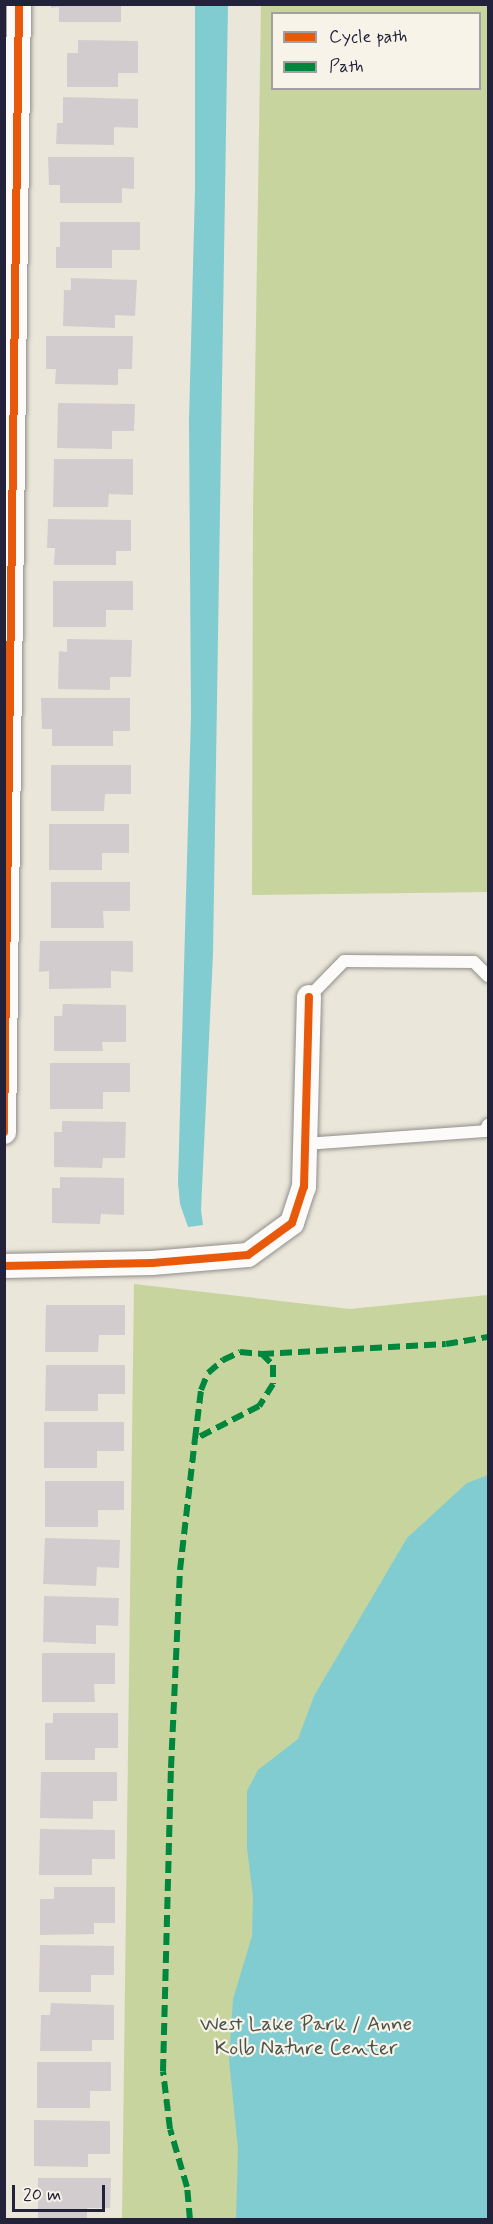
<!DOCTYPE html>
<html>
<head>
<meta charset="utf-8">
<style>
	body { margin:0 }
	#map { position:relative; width:493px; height:2224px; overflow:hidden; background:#eae6d9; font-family:Mynerve,sans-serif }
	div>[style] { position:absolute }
	.green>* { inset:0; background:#c7d49d }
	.water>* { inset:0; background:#81ccd1 }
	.building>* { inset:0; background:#d3cccf }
	.roads { filter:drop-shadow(0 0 2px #908e8b) drop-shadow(0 0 2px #908e8b) }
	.lane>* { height:12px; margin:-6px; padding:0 6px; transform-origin:6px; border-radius:6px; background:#fcfbf9 }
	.street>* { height:24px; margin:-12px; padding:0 12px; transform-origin:12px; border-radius:12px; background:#fcfbf9 }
	.quiet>* { height:6px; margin-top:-3px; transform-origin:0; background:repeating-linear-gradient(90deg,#00873e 0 12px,transparent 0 18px) }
	.cycleway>* { height:8px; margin:-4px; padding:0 4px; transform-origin:4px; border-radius:4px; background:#e8590c }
	span { translate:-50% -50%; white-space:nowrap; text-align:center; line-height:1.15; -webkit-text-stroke:4.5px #f7f3e8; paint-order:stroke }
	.park-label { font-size:21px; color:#4b534a }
	.frame { position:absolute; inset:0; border:6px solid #22223b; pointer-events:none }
	.legend { position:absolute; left:271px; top:12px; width:210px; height:78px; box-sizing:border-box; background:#f7f3e8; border:2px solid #a29fa3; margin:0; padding:8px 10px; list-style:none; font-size:18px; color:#22223b }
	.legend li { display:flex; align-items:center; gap:12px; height:30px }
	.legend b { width:30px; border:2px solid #a29fa3 }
	.scale { position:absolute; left:12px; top:2185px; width:93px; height:27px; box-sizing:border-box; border:3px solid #22223b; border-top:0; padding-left:8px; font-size:18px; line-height:21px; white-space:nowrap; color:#22223b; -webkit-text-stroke:4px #f7f3e8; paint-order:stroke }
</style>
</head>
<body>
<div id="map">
	<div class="green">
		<div style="clip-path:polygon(evenodd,261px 5px,488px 5px,488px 892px,252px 895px,253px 511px,261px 5px,272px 14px,480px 14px,480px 88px,272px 88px,272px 14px)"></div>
		<div style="clip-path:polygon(134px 1284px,350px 1309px,488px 1295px,488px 2219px,122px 2220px)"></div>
	</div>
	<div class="water">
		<div style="clip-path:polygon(228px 4px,213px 954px,201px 1210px,203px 1225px,188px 1227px,180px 1204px,178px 1183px,191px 716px,189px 421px,195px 189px,195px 5px)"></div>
		<div style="clip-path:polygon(488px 1475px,488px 2219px,236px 2219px,238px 2149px,229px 2060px,233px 1999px,252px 1936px,253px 1897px,247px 1848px,247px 1791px,258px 1770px,298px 1739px,314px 1696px,407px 1538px,467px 1483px)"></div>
	</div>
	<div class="building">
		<div style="clip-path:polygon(51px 4px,121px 4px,121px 22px,59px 22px,59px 7px,51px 8px)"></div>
		<div style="clip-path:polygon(78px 40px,138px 41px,138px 73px,118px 73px,118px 87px,67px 87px,67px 53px,78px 53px)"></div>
		<div style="clip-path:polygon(63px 97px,138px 99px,138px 128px,114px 127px,114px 145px,56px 144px,57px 123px,63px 123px)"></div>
		<div style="clip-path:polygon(48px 157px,134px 157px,134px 189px,122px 188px,122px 203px,60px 203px,60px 185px,49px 185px)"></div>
		<div style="clip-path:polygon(60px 222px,140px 222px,140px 250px,112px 250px,112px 268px,56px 268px,56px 247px,60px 247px)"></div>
		<div style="clip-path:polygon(71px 278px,137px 280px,135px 316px,115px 315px,115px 328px,63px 326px,64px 290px,71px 290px)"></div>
		<div style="clip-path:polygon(46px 336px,133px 336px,132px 369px,118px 369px,118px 385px,55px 384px,56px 369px,46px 369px)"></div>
		<div style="clip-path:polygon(58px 403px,135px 404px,134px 431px,112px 431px,112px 449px,57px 448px)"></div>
		<div style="clip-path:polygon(54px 459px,133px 459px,133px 495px,109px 494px,108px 507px,53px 507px)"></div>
		<div style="clip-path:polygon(48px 519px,131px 520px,131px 551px,116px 551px,116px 565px,54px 565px,55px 548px,47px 548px)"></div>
		<div style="clip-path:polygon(53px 581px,133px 581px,133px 610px,106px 610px,106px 627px,53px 627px)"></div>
		<div style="clip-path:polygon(67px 639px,132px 640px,131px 677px,110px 677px,110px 690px,58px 689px,59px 651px,67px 652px)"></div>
		<div style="clip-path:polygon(41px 698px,130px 698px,130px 731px,113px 731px,113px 746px,52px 746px,52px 729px,42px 729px)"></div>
		<div style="clip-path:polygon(51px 765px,131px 765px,131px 794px,105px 794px,104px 811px,51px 811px)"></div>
		<div style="clip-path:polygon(49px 824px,129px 824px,129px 853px,102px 853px,102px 870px,49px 870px)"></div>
		<div style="clip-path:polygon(51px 882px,130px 882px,130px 911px,103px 911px,104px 928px,51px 928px)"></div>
		<div style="clip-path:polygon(40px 941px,133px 941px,133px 972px,111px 971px,111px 988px,49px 989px,49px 971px,39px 972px)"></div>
		<div style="clip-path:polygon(63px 1004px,126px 1005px,126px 1042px,102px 1042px,103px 1051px,54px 1051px,54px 1016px,62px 1016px)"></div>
		<div style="clip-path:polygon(50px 1063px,130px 1063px,130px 1092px,103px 1092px,103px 1109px,50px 1109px)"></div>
		<div style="clip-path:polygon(62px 1121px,126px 1122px,125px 1158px,103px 1158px,102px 1168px,54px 1167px,54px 1132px,62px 1132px)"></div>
		<div style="clip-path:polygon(60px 1177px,124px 1178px,124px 1215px,101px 1214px,100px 1224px,52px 1223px,52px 1188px,60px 1188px)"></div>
		<div style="clip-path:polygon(46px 1305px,125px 1305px,125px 1335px,99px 1335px,98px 1352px,45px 1352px)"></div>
		<div style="clip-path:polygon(46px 1365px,125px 1365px,125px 1394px,98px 1394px,98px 1411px,45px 1411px)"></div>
		<div style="clip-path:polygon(44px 1422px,124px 1422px,124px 1451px,97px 1451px,97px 1468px,44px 1468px)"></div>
		<div style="clip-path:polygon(45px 1481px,124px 1481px,124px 1510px,98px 1510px,98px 1527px,45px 1527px)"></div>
		<div style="clip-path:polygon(45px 1538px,120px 1540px,119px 1568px,97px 1567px,96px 1586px,43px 1584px)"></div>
		<div style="clip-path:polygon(44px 1596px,119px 1598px,118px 1626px,96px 1625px,96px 1644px,43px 1642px)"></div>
		<div style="clip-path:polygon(42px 1653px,115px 1653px,115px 1684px,94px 1684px,95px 1702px,42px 1702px)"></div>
		<div style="clip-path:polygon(53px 1713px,118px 1713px,118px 1748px,95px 1748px,95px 1760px,45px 1760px,45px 1723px,53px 1723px)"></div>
		<div style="clip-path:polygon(41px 1772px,117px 1772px,117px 1801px,93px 1801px,93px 1819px,40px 1818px)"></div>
		<div style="clip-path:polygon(40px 1829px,115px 1830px,115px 1859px,92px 1859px,92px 1875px,39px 1875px)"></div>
		<div style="clip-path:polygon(54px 1887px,115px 1887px,115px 1923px,94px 1923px,94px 1934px,40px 1935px,40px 1899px,54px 1899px)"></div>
		<div style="clip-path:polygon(40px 1945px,114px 1946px,114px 1975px,91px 1975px,91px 1992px,39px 1992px)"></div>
		<div style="clip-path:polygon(51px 2003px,114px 2005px,114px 2040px,92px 2040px,92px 2051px,40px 2051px,41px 2015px,50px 2015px)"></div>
		<div style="clip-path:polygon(37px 2062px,111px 2062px,111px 2091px,90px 2091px,90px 2108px,37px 2108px)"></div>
		<div style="clip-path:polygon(34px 2120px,110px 2121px,110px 2154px,88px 2154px,88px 2167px,34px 2166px)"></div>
		<div style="clip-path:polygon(38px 2178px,111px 2178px,110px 2208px,87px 2208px,87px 2220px,38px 2220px)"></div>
	</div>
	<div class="roads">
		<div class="lane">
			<div style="left:309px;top:997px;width:50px;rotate:-45.8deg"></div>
			<div style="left:344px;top:961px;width:130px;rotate:0.4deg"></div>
			<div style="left:474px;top:962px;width:20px;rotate:45deg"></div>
			<div style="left:305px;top:1144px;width:180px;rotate:-4.1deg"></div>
			<div style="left:485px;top:1131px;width:7px;rotate:-63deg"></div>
		</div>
		<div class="street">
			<div style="left:4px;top:1132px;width:1128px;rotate:-89.24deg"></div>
			<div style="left:4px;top:1266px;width:148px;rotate:-1.2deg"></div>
			<div style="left:152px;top:1263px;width:96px;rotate:-4.8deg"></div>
			<div style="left:248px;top:1255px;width:54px;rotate:-36deg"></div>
			<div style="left:292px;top:1223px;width:38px;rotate:-72deg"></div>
			<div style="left:304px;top:1187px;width:190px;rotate:-88.5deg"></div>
		</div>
	</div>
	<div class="quiet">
		<div style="left:262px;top:1354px;width:184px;rotate:-3.1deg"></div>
		<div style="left:446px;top:1344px;width:43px;rotate:-9.5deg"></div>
		<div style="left:190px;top:2220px;width:33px;rotate:-95deg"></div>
		<div style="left:187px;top:2187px;width:60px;rotate:-106.3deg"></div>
		<div style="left:170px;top:2129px;width:58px;rotate:-96.9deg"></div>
		<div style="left:163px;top:2071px;width:303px;rotate:-88.5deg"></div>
		<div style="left:171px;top:1768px;width:198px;rotate:-87.4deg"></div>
		<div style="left:180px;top:1570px;width:132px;rotate:-83.5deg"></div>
		<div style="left:195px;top:1439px;width:49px;rotate:-83deg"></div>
		<div style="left:201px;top:1390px;width:18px;rotate:-68deg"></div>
		<div style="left:208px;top:1373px;width:20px;rotate:-41deg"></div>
		<div style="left:223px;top:1360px;width:19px;rotate:-25deg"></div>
		<div style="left:240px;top:1352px;width:22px;rotate:5deg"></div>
		<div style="left:262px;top:1354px;width:16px;rotate:45deg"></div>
		<div style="left:273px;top:1365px;width:19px;rotate:90deg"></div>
		<div style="left:273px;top:1384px;width:26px;rotate:122deg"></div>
		<div style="left:259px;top:1406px;width:72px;rotate:152.7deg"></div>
	</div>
	<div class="cycleway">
		<div style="left:4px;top:1132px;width:1128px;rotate:-89.24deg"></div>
		<div style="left:4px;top:1266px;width:148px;rotate:-1.2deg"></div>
		<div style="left:152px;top:1263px;width:96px;rotate:-4.8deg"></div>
		<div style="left:248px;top:1255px;width:54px;rotate:-36deg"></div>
		<div style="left:292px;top:1223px;width:38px;rotate:-72deg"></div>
		<div style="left:304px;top:1187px;width:190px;rotate:-88.5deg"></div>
	</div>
	<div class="park-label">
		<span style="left:306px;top:2036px">West Lake Park / Anne<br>Kolb Nature Center</span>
	</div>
	<div class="frame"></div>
	<ul class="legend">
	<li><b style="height:8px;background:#e8590c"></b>Cycle path</li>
	<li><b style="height:8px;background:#00873e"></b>Path</li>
	</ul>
	<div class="scale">20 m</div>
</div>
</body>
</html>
